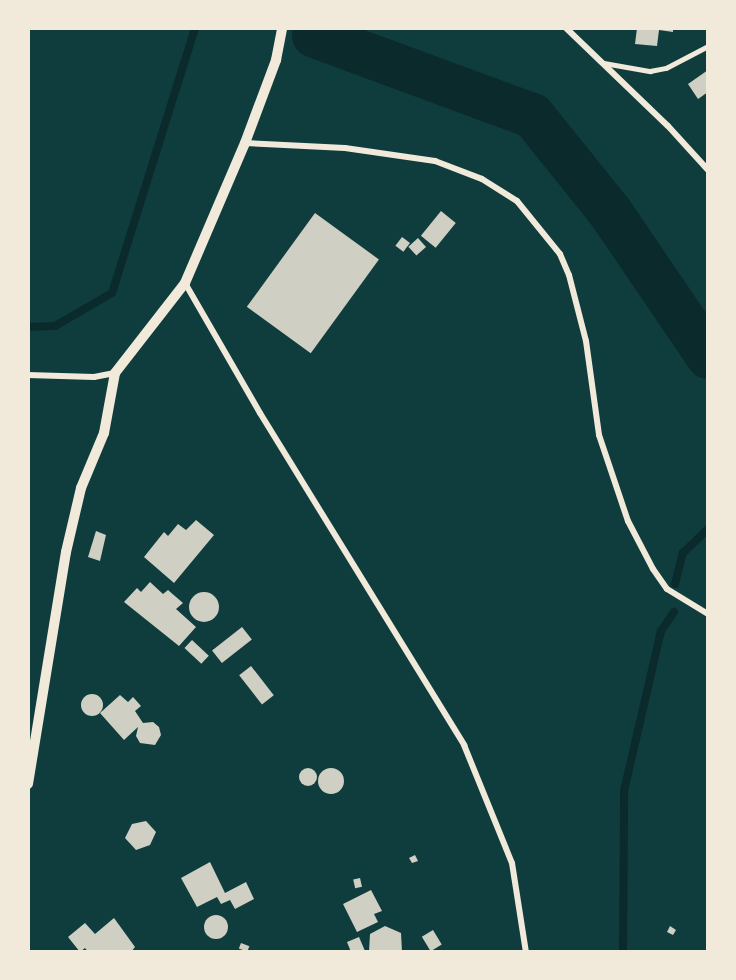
<!DOCTYPE html>
<html>
<head>
<meta charset="utf-8">
<style>
	body { margin:0 }
	#map { position:relative; width:736px; height:980px; overflow:hidden; background:#0f3d3e; font-family:"IBM Plex Serif",serif }
	div>[style] { position:absolute }
	.stream>* { height:8px; margin:-4px; padding:0 4px; transform-origin:4px; border-radius:4px; background:#0a2a2b }
	.river>* { height:45px; margin:-22.5px; padding:0 22.5px; transform-origin:22.5px; border-radius:22.5px; background:#0a2a2b }
	.building>* { inset:0; background:#cfcfc3; transform-origin:0 0 }
	.round { border-radius:50% }
	.service>* { height:4.5px; margin:-2.25px; padding:0 2.25px; transform-origin:2.25px; border-radius:2.25px; background:#f1e9da }
	.minor>* { height:6px; margin:-3px; padding:0 3px; transform-origin:3px; border-radius:3px; background:#f1e9da }
	.tertiary>* { height:10px; margin:-5px; padding:0 5px; transform-origin:5px; border-radius:5px; background:#f1e9da }
	span { translate:-50% -50%; white-space:nowrap; text-align:center; line-height:1.15; -webkit-text-stroke:6px #f1e9da; paint-order:stroke }
	.frame { position:absolute; inset:0; border:30px solid #f1e9da; pointer-events:none }
</style>
</head>
<body>
<div id="map">
	<div class="stream">
		<div style="left:28px;top:327px;width:27px;rotate:-2deg"></div>
		<div style="left:55px;top:326px;width:66px;rotate:-30.1deg"></div>
		<div style="left:112px;top:293px;width:278px;rotate:-72.6deg"></div>
		<div style="left:675px;top:584px;width:32px;rotate:-76deg"></div>
		<div style="left:683px;top:553px;width:35px;rotate:-44deg"></div>
		<div style="left:623px;top:952px;width:161px;rotate:-89.6deg"></div>
		<div style="left:624px;top:791px;width:164px;rotate:-77deg"></div>
		<div style="left:661px;top:631px;width:23px;rotate:-56deg"></div>
	</div>
	<div class="river">
		<div style="left:314px;top:35px;width:232px;rotate:20.2deg"></div>
		<div style="left:532px;top:115px;width:124px;rotate:51.2deg"></div>
		<div style="left:610px;top:212px;width:174px;rotate:55.8deg"></div>
	</div>
	<div class="building">
		<div style="clip-path:polygon(637px 28px,673px 28px,673px 32px,659px 30px,657px 46px,635px 44px)"></div>
		<div style="clip-path:polygon(708px 70px,708px 92px,698px 99px,688px 84px)"></div>
		<div style="left:441px;top:211px;width:19px;height:32px;rotate:39deg"></div>
		<div style="left:315px;top:213px;width:79px;height:116px;rotate:36deg"></div>
		<div style="left:402px;top:237px;width:10px;height:11px;rotate:37deg"></div>
		<div style="left:418px;top:238px;width:12px;height:13px;rotate:48deg"></div>
		<div style="clip-path:polygon(196px 520px,214px 535px,174px 583px,144px 557px,164px 532px,168px 536px,178px 524px,186px 530px)"></div>
		<div style="clip-path:polygon(96px 531px,106px 535px,100px 561px,88px 557px)"></div>
		<div style="clip-path:polygon(150px 582px,163px 594px,168px 590px,183px 603px,176px 609px,196px 627px,179px 646px,124px 602px,137px 588px,141px 592px)"></div>
		<div class="round" style="left:189px;top:592px;width:30px;height:30px"></div>
		<div style="left:242px;top:627px;width:16px;height:38px;rotate:52deg"></div>
		<div style="left:192px;top:640px;width:23px;height:11px;rotate:43deg"></div>
		<div style="left:251px;top:666px;width:37px;height:15px;rotate:52deg"></div>
		<div class="round" style="left:81px;top:694px;width:22px;height:22px"></div>
		<div style="clip-path:polygon(120px 695px,128px 702px,133px 697px,141px 706px,135px 711px,143px 723px,153px 722px,159px 727px,161px 735px,155px 745px,140px 743px,136px 736px,138px 727px,124px 740px,100px 713px)"></div>
		<div class="round" style="left:318px;top:768px;width:26px;height:26px"></div>
		<div class="round" style="left:299px;top:768px;width:18px;height:18px"></div>
		<div style="clip-path:polygon(146px 821px,156px 832px,150px 845px,136px 850px,125px 838px,132px 824px)"></div>
		<div style="clip-path:polygon(415px 855px,418px 861px,412px 863px,409px 858px)"></div>
		<div style="clip-path:polygon(210px 862px,225px 893px,246px 882px,254px 899px,235px 909px,230px 900px,221px 904px,217px 897px,197px 907px,181px 878px)"></div>
		<div style="left:360px;top:878px;width:9px;height:7px;rotate:77deg"></div>
		<div style="clip-path:polygon(371px 890px,382px 911px,374px 914px,378px 922px,357px 932px,343px 904px)"></div>
		<div class="round" style="left:204px;top:915px;width:24px;height:24px"></div>
		<div style="clip-path:polygon(114px 918px,135px 947px,131px 952px,88px 952px,85px 948px,80px 952px,68px 937px,85px 923px,95px 934px)"></div>
		<div style="clip-path:polygon(385px 926px,401px 933px,402px 952px,369px 952px,370px 934px)"></div>
		<div style="clip-path:polygon(670px 926px,676px 930px,673px 935px,667px 932px)"></div>
		<div style="left:433px;top:930px;width:17px;height:13px;rotate:59deg"></div>
		<div style="clip-path:polygon(359px 937px,365px 951px,351px 952px,347px 942px)"></div>
		<div style="left:241px;top:943px;width:9px;height:6px;rotate:21deg"></div>
	</div>
	<div class="service">
		<div style="left:604px;top:63px;width:47px;rotate:9.9deg"></div>
		<div style="left:650px;top:71px;width:16px;rotate:-11deg"></div>
		<div style="left:666px;top:68px;width:47px;rotate:-27.6deg"></div>
	</div>
	<div class="minor">
		<div style="left:566px;top:28px;width:141px;rotate:43.9deg"></div>
		<div style="left:668px;top:126px;width:59px;rotate:47.7deg"></div>
		<div style="left:245px;top:143px;width:100px;rotate:2.9deg"></div>
		<div style="left:345px;top:148px;width:91px;rotate:8.2deg"></div>
		<div style="left:435px;top:161px;width:50px;rotate:21deg"></div>
		<div style="left:482px;top:179px;width:41px;rotate:32.2deg"></div>
		<div style="left:517px;top:201px;width:68px;rotate:50.9deg"></div>
		<div style="left:560px;top:254px;width:23px;rotate:67deg"></div>
		<div style="left:569px;top:275px;width:68px;rotate:75.6deg"></div>
		<div style="left:586px;top:341px;width:95px;rotate:82.1deg"></div>
		<div style="left:599px;top:435px;width:91px;rotate:71.4deg"></div>
		<div style="left:628px;top:521px;width:54px;rotate:62.5deg"></div>
		<div style="left:653px;top:569px;width:24px;rotate:55deg"></div>
		<div style="left:667px;top:589px;width:48px;rotate:31.4deg"></div>
		<div style="left:185px;top:283px;width:150px;rotate:60deg"></div>
		<div style="left:260px;top:413px;width:390px;rotate:58.4deg"></div>
		<div style="left:464px;top:745px;width:127px;rotate:67.9deg"></div>
		<div style="left:512px;top:863px;width:90px;rotate:81.1deg"></div>
		<div style="left:28px;top:375px;width:66px;rotate:1.7deg"></div>
		<div style="left:94px;top:377px;width:21px;rotate:-11deg"></div>
	</div>
	<div class="tertiary">
		<div style="left:28px;top:784px;width:235px;rotate:-80.7deg"></div>
		<div style="left:66px;top:552px;width:66px;rotate:-76.8deg"></div>
		<div style="left:81px;top:488px;width:60px;rotate:-67.3deg"></div>
		<div style="left:104px;top:433px;width:61px;rotate:-79.6deg"></div>
		<div style="left:115px;top:373px;width:114px;rotate:-52.1deg"></div>
		<div style="left:185px;top:283px;width:152px;rotate:-66.8deg"></div>
		<div style="left:245px;top:143px;width:89px;rotate:-69.5deg"></div>
		<div style="left:276px;top:60px;width:33px;rotate:-79deg"></div>
	</div>
	<div class="frame"></div>
</div>
</body>
</html>
